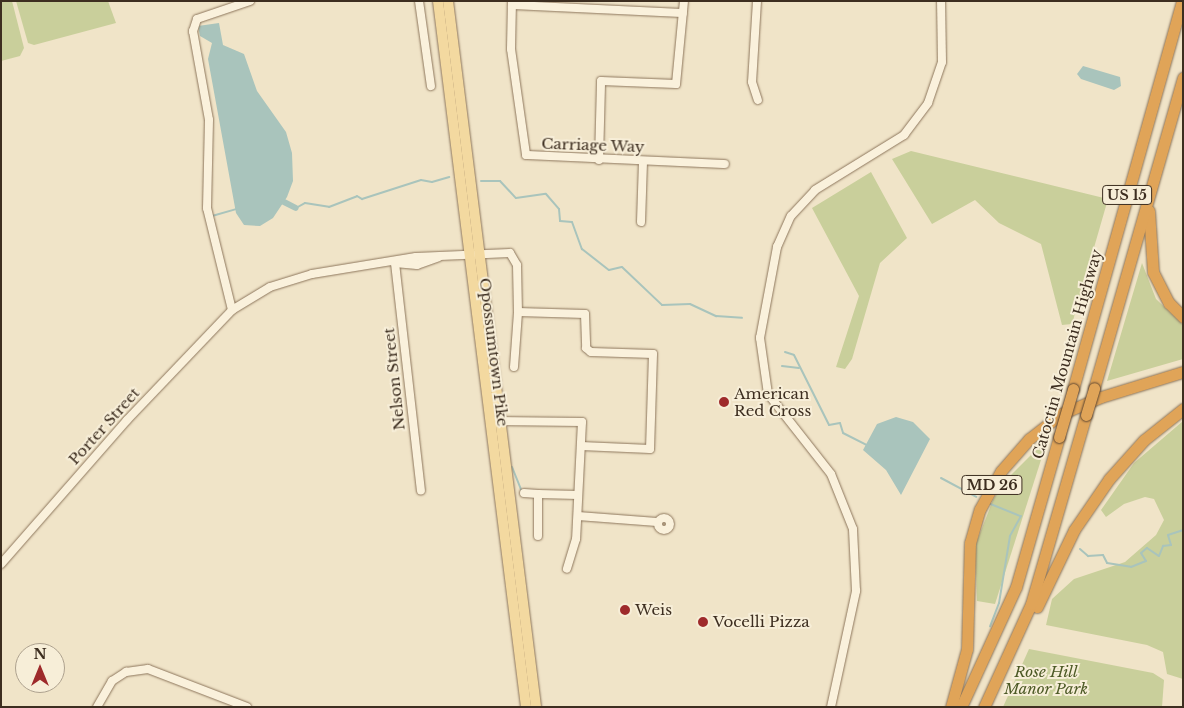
<!DOCTYPE html>
<html>
<head>
<meta charset="utf-8">
<style>
	body { margin:0 }
	#map { position:relative; width:1184px; height:708px; overflow:hidden; background:#f0e4c8; font-family:"Libre Baskerville",serif }
	div>[style] { position:absolute }
	.green>* { inset:0; background:#c9cf9b }
	.water>* { inset:0; background:#a9c4bc }
	.stream>* { height:2px; margin:-1px; padding:0 1px; transform-origin:1px; border-radius:1px; background:#a9c4bc }
	.canal>* { height:6px; margin:-3px; padding:0 3px; transform-origin:3px; border-radius:3px; background:#a9c4bc }
	.roads { filter:drop-shadow(0 0 1px #8d765c) drop-shadow(0 0 1px #8d765c) }
	.minor>* { height:8px; margin:-4px; padding:0 4px; transform-origin:4px; border-radius:4px; background:#faf1dc }
	.minor>.ring { margin:-4px; padding:0; box-sizing:content-box; background:none; border:8px solid #faf1dc; border-radius:50% }
	.major>* { height:10px; margin:-5px; padding:0 5px; transform-origin:5px; border-radius:5px; background:#f3d9a0 }
	.highway>* { height:11px; margin:-5.5px; padding:0 5.5px; transform-origin:5.5px; border-radius:5.5px; background:#e0a458 }
	.bridges { filter:drop-shadow(0 0 1px #5b4430) drop-shadow(0 0 1px #5b4430) }
	.highway-bridge>* { height:11px; margin:-5.5px; padding:0 5.5px; transform-origin:5.5px; border-radius:5.5px; background:#e0a458 }
	.dots>* { width:14px; height:14px; translate:-50% -50%; box-sizing:border-box; border:2px solid #f7eed8; border-radius:50% }
	span { translate:-50% -50%; white-space:nowrap; text-align:center; line-height:1.15; -webkit-text-stroke:4px #f7eed8; paint-order:stroke }
	.shield-label span { padding:1px 4px; background:#f7eed8; border:1px solid; border-radius:4px; -webkit-text-stroke-width:0 }
	.shield-label { font-size:14px; color:#3d2e20; font-weight:700 }
	.street-label { font-size:15px; color:#3d2e20 }
	.poi-label { font-size:15px; color:#3d2e20 }
	.left { translate:0 -50%; text-align:left }
	.park-label { font-size:15px; color:#4d5a26; font-style:italic }
	.frame { position:absolute; inset:0; border:2px solid #3d2e20; pointer-events:none }
	.north { position:absolute; left:15px; top:643px; width:50px; height:50px; box-sizing:border-box; background:#f7eed8; border:1px solid #ada18e; border-radius:50%; rotate:0deg; font-size:14px; font-weight:700; line-height:20px; text-align:center; color:#3d2e20 }
	.north::after { content:''; display:block; margin:auto; width:18px; height:22px; background:#9e2a2b; clip-path:polygon(50% 0,100% 100%,50% 72%,0 100%) }
</style>
</head>
<body>
<div id="map">
	<div class="green">
		<div style="clip-path:polygon(1px 1px,12px 1px,24px 48px,20px 56px,1px 61px)"></div>
		<div style="clip-path:polygon(16px 1px,108px 1px,116px 23px,34px 45px,28px 43px)"></div>
		<div style="clip-path:polygon(911px 151px,1108px 199px,1072px 324px,1062px 325px,1041px 244px,999px 223px,975px 200px,932px 224px,892px 159px)"></div>
		<div style="clip-path:polygon(871px 172px,907px 238px,880px 263px,852px 359px,845px 369px,836px 367px,859px 296px,812px 208px)"></div>
		<div style="clip-path:polygon(1142px 263px,1156px 299px,1183px 325px,1183px 359px,1107px 381px)"></div>
		<div style="clip-path:polygon(1183px 421px,1183px 679px,1167px 674px,1163px 652px,1147px 645px,1046px 625px,1052px 599px,1074px 579px,1125px 562px,1156px 535px,1164px 520px,1154px 499px,1145px 497px,1124px 504px,1106px 517px,1101px 510px,1134px 463px)"></div>
		<div style="clip-path:polygon(1048px 438px,995px 604px,977px 601px,975px 546px,993px 500px,1003px 483px)"></div>
		<div style="clip-path:polygon(1029px 649px,1153px 673px,1164px 680px,1162px 707px,1003px 707px)"></div>
	</div>
	<div class="water">
		<div style="clip-path:polygon(219px 23px,223px 45px,244px 54px,257px 91px,286px 132px,292px 153px,293px 181px,287px 197px,273px 218px,260px 226px,244px 225px,236px 213px,208px 59px,212px 43px,200px 36px,198px 26px)"></div>
		<div style="clip-path:polygon(1083px 66px,1120px 77px,1121px 86px,1114px 90px,1081px 79px,1077px 74px)"></div>
		<div style="clip-path:polygon(896px 417px,913px 422px,930px 439px,901px 495px,886px 470px,863px 450px,877px 424px)"></div>
	</div>
	<div class="stream">
		<div style="left:481px;top:181px;width:19px"></div>
		<div style="left:500px;top:181px;width:23px;rotate:47deg"></div>
		<div style="left:516px;top:198px;width:30px;rotate:-8deg"></div>
		<div style="left:546px;top:194px;width:20px;rotate:49deg"></div>
		<div style="left:559px;top:209px;width:12px;rotate:85deg"></div>
		<div style="left:560px;top:221px;width:12px;rotate:5deg"></div>
		<div style="left:572px;top:222px;width:29px;rotate:70deg"></div>
		<div style="left:582px;top:249px;width:34px;rotate:38deg"></div>
		<div style="left:609px;top:270px;width:13px;rotate:-13deg"></div>
		<div style="left:622px;top:267px;width:55px;rotate:43.5deg"></div>
		<div style="left:662px;top:305px;width:28px;rotate:-2deg"></div>
		<div style="left:690px;top:304px;width:29px;rotate:25deg"></div>
		<div style="left:716px;top:316px;width:26px;rotate:4deg"></div>
		<div style="left:296px;top:208px;width:10px;rotate:-29deg"></div>
		<div style="left:305px;top:203px;width:24px;rotate:9deg"></div>
		<div style="left:329px;top:207px;width:30px;rotate:-21deg"></div>
		<div style="left:357px;top:196px;width:6px;rotate:31deg"></div>
		<div style="left:362px;top:199px;width:62px;rotate:-17.9deg"></div>
		<div style="left:421px;top:180px;width:11px;rotate:10deg"></div>
		<div style="left:432px;top:182px;width:18px;rotate:-16deg"></div>
		<div style="left:212px;top:216px;width:25px;rotate:-16deg"></div>
		<div style="left:785px;top:352px;width:9px;rotate:18deg"></div>
		<div style="left:794px;top:355px;width:78px;rotate:63.4deg"></div>
		<div style="left:829px;top:425px;width:11px;rotate:-10deg"></div>
		<div style="left:840px;top:423px;width:10px;rotate:73deg"></div>
		<div style="left:843px;top:433px;width:28px;rotate:27deg"></div>
		<div style="left:782px;top:366px;width:17px;rotate:7deg"></div>
		<div style="left:512px;top:467px;width:27px;rotate:68deg"></div>
		<div style="left:941px;top:478px;width:40px;rotate:28deg"></div>
		<div style="left:988px;top:503px;width:35px;rotate:22deg"></div>
		<div style="left:1021px;top:516px;width:23px;rotate:119deg"></div>
		<div style="left:1010px;top:536px;width:68px;rotate:99.3deg"></div>
		<div style="left:999px;top:603px;width:25px;rotate:111deg"></div>
		<div style="left:1080px;top:549px;width:11px;rotate:41deg"></div>
		<div style="left:1088px;top:556px;width:15px;rotate:-4deg"></div>
		<div style="left:1103px;top:555px;width:9px;rotate:63deg"></div>
		<div style="left:1107px;top:563px;width:24px;rotate:9deg"></div>
		<div style="left:1131px;top:567px;width:16px;rotate:-22deg"></div>
		<div style="left:1146px;top:561px;width:9px;rotate:-122deg"></div>
		<div style="left:1141px;top:553px;width:8px;rotate:-40deg"></div>
		<div style="left:1147px;top:548px;width:14px;rotate:34deg"></div>
		<div style="left:1159px;top:556px;width:11px;rotate:-68deg"></div>
		<div style="left:1163px;top:546px;width:8px;rotate:-7deg"></div>
		<div style="left:1171px;top:545px;width:10px;rotate:-107deg"></div>
		<div style="left:1168px;top:535px;width:16px;rotate:-18deg"></div>
	</div>
	<div class="canal">
		<div style="left:284px;top:202px;width:13px;rotate:27deg"></div>
	</div>
	<div class="roads">
		<div class="minor">
			<div style="left:250px;top:1px;width:56px;rotate:161.2deg"></div>
			<div style="left:197px;top:19px;width:13px;rotate:108deg"></div>
			<div style="left:193px;top:31px;width:90px;rotate:79.8deg"></div>
			<div style="left:209px;top:120px;width:88px;rotate:91.3deg"></div>
			<div style="left:207px;top:208px;width:105px;rotate:76.2deg"></div>
			<div style="left:232px;top:310px;width:44px;rotate:-31.2deg"></div>
			<div style="left:270px;top:287px;width:44px;rotate:-17.2deg"></div>
			<div style="left:312px;top:274px;width:105px;rotate:-9.3deg"></div>
			<div style="left:416px;top:257px;width:94px;rotate:-2.4deg"></div>
			<div style="left:510px;top:253px;width:14px;rotate:60deg"></div>
			<div style="left:517px;top:265px;width:47px;rotate:88.8deg"></div>
			<div style="left:518px;top:312px;width:67px;rotate:1.7deg"></div>
			<div style="left:585px;top:314px;width:34px;rotate:88deg"></div>
			<div style="left:586px;top:348px;width:6px;rotate:39deg"></div>
			<div style="left:591px;top:352px;width:62px;rotate:1.8deg"></div>
			<div style="left:653px;top:354px;width:95px;rotate:91.8deg"></div>
			<div style="left:650px;top:449px;width:69px;rotate:-177.5deg"></div>
			<div style="left:419px;top:1px;width:86px;rotate:82deg"></div>
			<div style="left:512px;top:1px;width:48px;rotate:91.2deg"></div>
			<div style="left:511px;top:49px;width:107px;rotate:81.9deg"></div>
			<div style="left:526px;top:155px;width:199px;rotate:2.6deg"></div>
			<div style="left:757px;top:1px;width:81px;rotate:93.5deg"></div>
			<div style="left:752px;top:82px;width:19px;rotate:72deg"></div>
			<div style="left:512px;top:5px;width:171px;rotate:2.7deg"></div>
			<div style="left:599px;top:160px;width:79px;rotate:-88.5deg"></div>
			<div style="left:601px;top:81px;width:75px;rotate:2.3deg"></div>
			<div style="left:676px;top:84px;width:83px;rotate:-84.5deg"></div>
			<div style="left:641px;top:222px;width:61px;rotate:-88.1deg"></div>
			<div style="left:395px;top:263px;width:229px;rotate:83.5deg"></div>
			<div style="left:395px;top:263px;width:22px;rotate:5deg"></div>
			<div style="left:417px;top:265px;width:23px;rotate:-20deg"></div>
			<div style="left:514px;top:367px;width:55px;rotate:-85.8deg"></div>
			<div style="left:495px;top:421px;width:87px;rotate:0.7deg"></div>
			<div style="left:582px;top:422px;width:117px;rotate:92.9deg"></div>
			<div style="left:576px;top:539px;width:31px;rotate:107deg"></div>
			<div style="left:524px;top:493px;width:14px;rotate:4deg"></div>
			<div style="left:578px;top:516px;width:79px;rotate:4.3deg"></div>
			<div class="ring" style="left:658px;top:518px;width:4px;height:4px"></div>
			<div style="left:538px;top:536px;width:42px;rotate:-90deg"></div>
			<div style="left:538px;top:494px;width:40px;rotate:1.4deg"></div>
			<div style="left:1px;top:564px;width:191px;rotate:-48.8deg"></div>
			<div style="left:127px;top:420px;width:152px;rotate:-46.3deg"></div>
			<div style="left:97px;top:707px;width:30px;rotate:-60deg"></div>
			<div style="left:112px;top:681px;width:17px;rotate:-33deg"></div>
			<div style="left:126px;top:672px;width:22px;rotate:-8deg"></div>
			<div style="left:148px;top:669px;width:106px;rotate:21deg"></div>
			<div style="left:831px;top:707px;width:119px;rotate:-77.8deg"></div>
			<div style="left:856px;top:591px;width:62px;rotate:-92.8deg"></div>
			<div style="left:853px;top:529px;width:59px;rotate:-111.8deg"></div>
			<div style="left:831px;top:474px;width:102px;rotate:-128.2deg"></div>
			<div style="left:768px;top:394px;width:57px;rotate:-98.1deg"></div>
			<div style="left:760px;top:338px;width:93px;rotate:-79.4deg"></div>
			<div style="left:777px;top:247px;width:34px;rotate:-66deg"></div>
			<div style="left:791px;top:216px;width:35px;rotate:-47deg"></div>
			<div style="left:815px;top:190px;width:105px;rotate:-31.7deg"></div>
			<div style="left:904px;top:135px;width:40px;rotate:-53deg"></div>
			<div style="left:928px;top:103px;width:43px;rotate:-71.1deg"></div>
			<div style="left:942px;top:62px;width:61px;rotate:-90.9deg"></div>
		</div>
		<div class="major">
			<div style="left:438px;top:1px;width:711px;rotate:82.89deg"></div>
			<div style="left:448px;top:1px;width:711px;rotate:82.89deg"></div>
		</div>
		<div class="highway">
			<div style="left:1149px;top:211px;width:61px;rotate:86.2deg"></div>
			<div style="left:1153px;top:272px;width:35px;rotate:63deg"></div>
			<div style="left:1169px;top:303px;width:20px;rotate:45deg"></div>
			<div style="left:1094px;top:388px;width:323px;rotate:-74deg"></div>
			<div style="left:1073px;top:389px;width:403px;rotate:-74.3deg"></div>
			<div style="left:1037px;top:607px;width:85px;rotate:-64.3deg"></div>
			<div style="left:1074px;top:530px;width:62px;rotate:-55.5deg"></div>
			<div style="left:1109px;top:479px;width:52px;rotate:-48.1deg"></div>
			<div style="left:1144px;top:440px;width:50px;rotate:-38.5deg"></div>
			<div style="left:951px;top:707px;width:60px;rotate:-74.6deg"></div>
			<div style="left:967px;top:649px;width:106px;rotate:-88.4deg"></div>
			<div style="left:970px;top:543px;width:35px;rotate:-74deg"></div>
			<div style="left:980px;top:509px;width:43px;rotate:-61.1deg"></div>
			<div style="left:1001px;top:471px;width:43px;rotate:-48.8deg"></div>
			<div style="left:1029px;top:439px;width:41px;rotate:-38deg"></div>
			<div style="left:1061px;top:414px;width:43px;rotate:-23deg"></div>
			<div style="left:1101px;top:397px;width:86px;rotate:-17deg"></div>
			<div style="left:961px;top:707px;width:132px;rotate:-65.4deg"></div>
			<div style="left:1016px;top:587px;width:156px;rotate:-74deg"></div>
			<div style="left:984px;top:707px;width:113px;rotate:-65.5deg"></div>
			<div style="left:1031px;top:604px;width:197px;rotate:-73.8deg"></div>
		</div>
	</div>
	<div class="bridges">
		<div class="highway-bridge">
			<div style="left:1086px;top:415px;width:28px;rotate:-73deg"></div>
			<div style="left:1059px;top:437px;width:50px;rotate:-73.7deg"></div>
		</div>
	</div>
	<div class="dots">
		<div style="left:724px;top:402px;background:#9e2a2b"></div>
		<div style="left:625px;top:610px;background:#9e2a2b"></div>
		<div style="left:703px;top:622px;background:#9e2a2b"></div>
	</div>
	<div class="shield-label">
		<span style="left:1127px;top:195px">US 15</span>
		<span style="left:992px;top:485px">MD 26</span>
	</div>
	<div class="street-label">
		<span style="left:593px;top:145px;rotate:2deg">Carriage Way</span>
		<span style="left:494px;top:352px;rotate:83deg">Opossumtown Pike</span>
		<span style="left:1067px;top:354px;rotate:-74deg">Catoctin Mountain Highway</span>
		<span style="left:394px;top:379px;rotate:-96deg">Nelson Street</span>
		<span style="left:104px;top:426px;rotate:-48deg">Porter Street</span>
	</div>
	<div class="poi-label">
		<span class="left" style="left:734px;top:402px">American<br>Red Cross</span>
		<span class="left" style="left:635px;top:610px">Weis</span>
		<span class="left" style="left:713px;top:622px">Vocelli Pizza</span>
	</div>
	<div class="park-label">
		<span style="left:1046px;top:680px">Rose Hill<br>Manor Park</span>
	</div>
	<div class="frame"></div>
	<div class="north">N</div>
</div>
</body>
</html>
